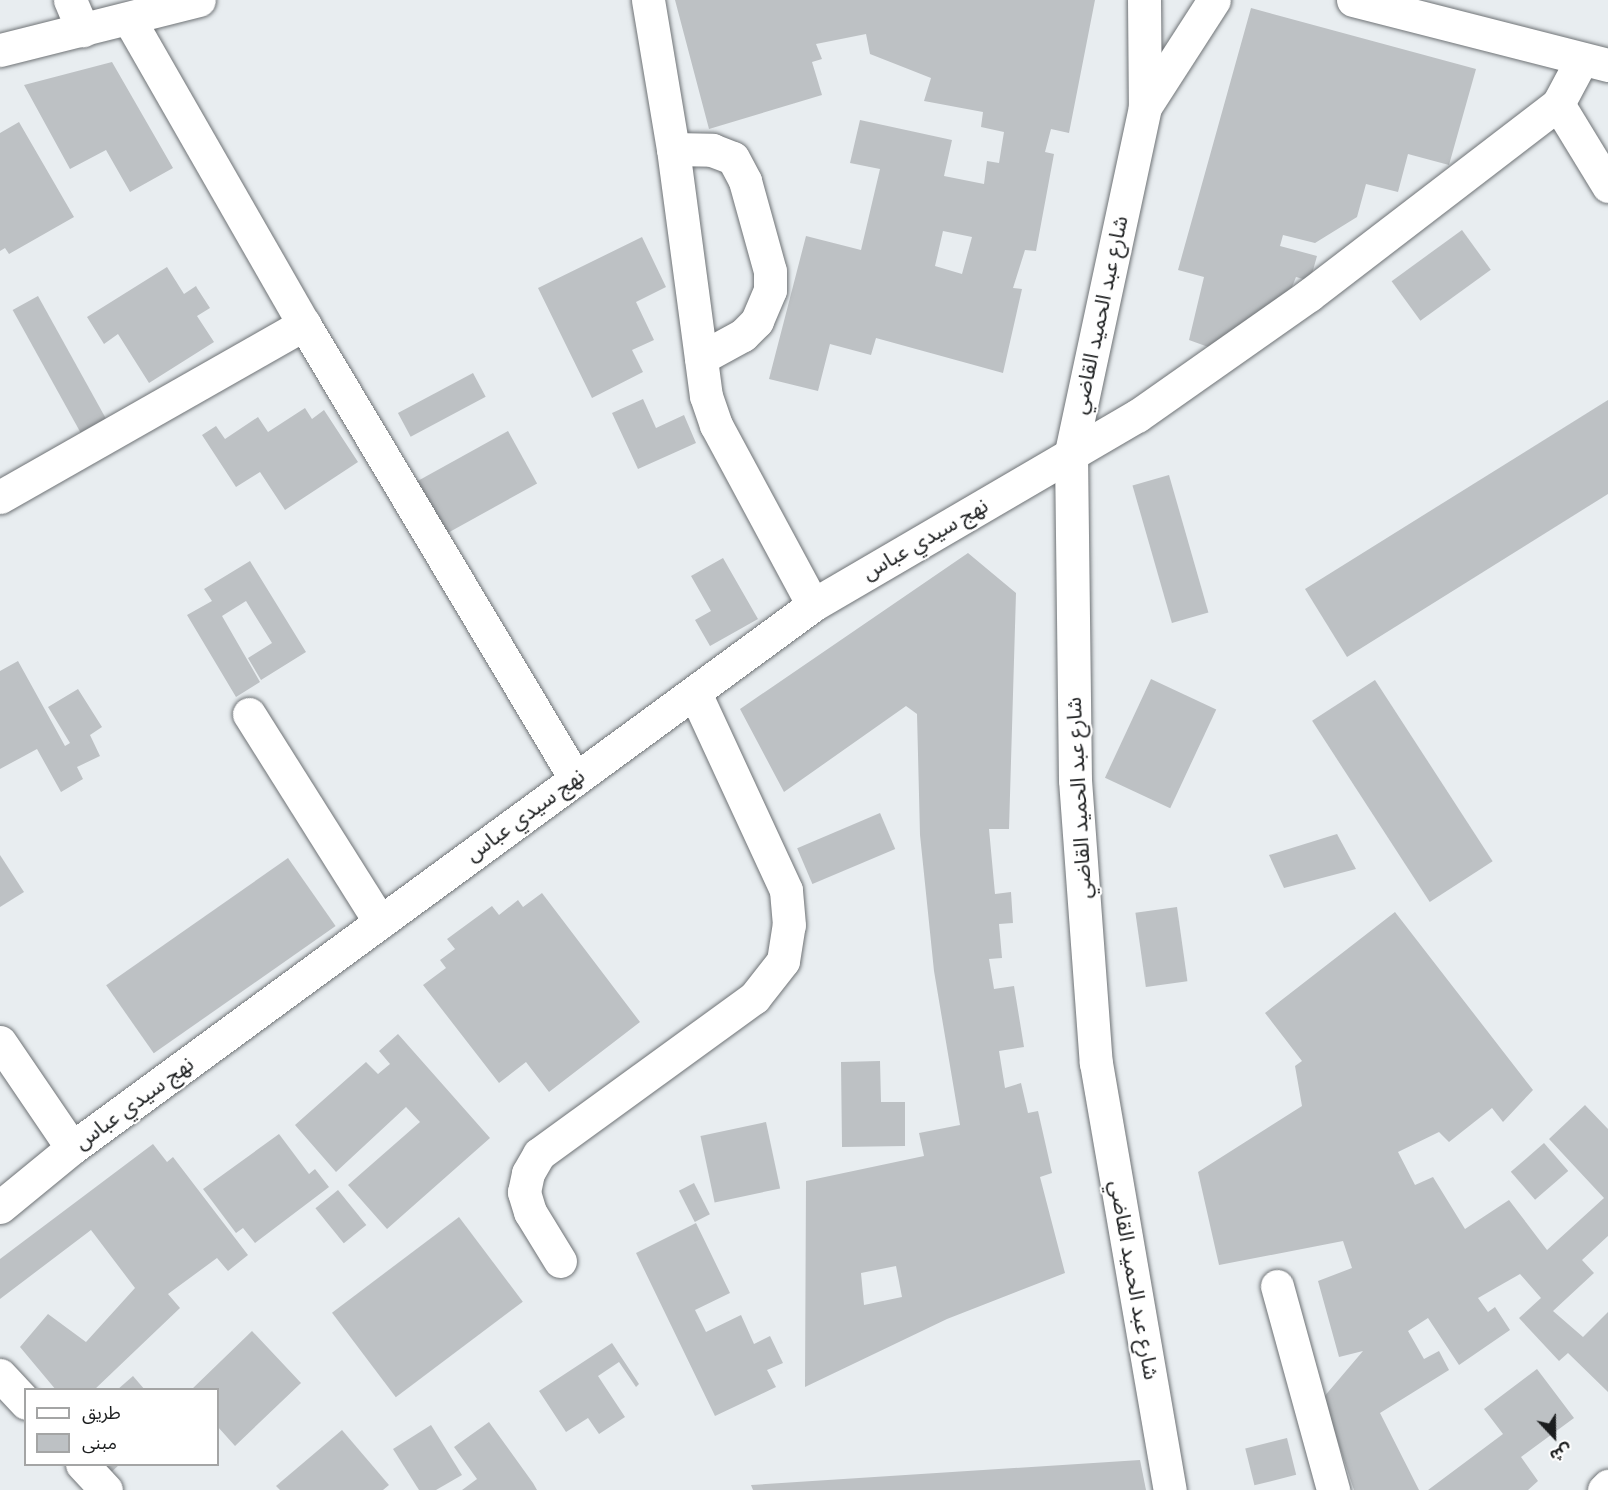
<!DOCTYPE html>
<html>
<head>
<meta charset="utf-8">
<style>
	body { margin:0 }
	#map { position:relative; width:1608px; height:1490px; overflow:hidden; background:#e8edf0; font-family:Roboto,"Noto Sans Arabic",sans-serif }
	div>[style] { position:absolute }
	.building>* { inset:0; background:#bdc1c4; transform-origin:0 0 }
	.roads { filter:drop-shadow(0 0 2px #6f7376) drop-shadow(0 0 2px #6f7376) }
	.minor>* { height:33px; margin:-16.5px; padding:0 16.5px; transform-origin:16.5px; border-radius:16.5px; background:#fff }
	span { translate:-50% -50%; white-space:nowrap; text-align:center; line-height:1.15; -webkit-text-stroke:4.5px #fff; paint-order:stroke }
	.street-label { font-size:21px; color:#1b1d1e }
	.legend { position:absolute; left:24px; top:1388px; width:195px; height:78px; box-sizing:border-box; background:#fff; border:2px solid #a4a5a5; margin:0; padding:8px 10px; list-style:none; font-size:18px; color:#1b1d1e }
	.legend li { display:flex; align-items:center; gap:12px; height:30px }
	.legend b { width:30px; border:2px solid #a4a5a5 }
	.north { position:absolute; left:1524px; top:1406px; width:60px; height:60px; -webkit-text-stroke:4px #fff; paint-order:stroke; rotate:158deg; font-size:16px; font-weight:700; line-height:24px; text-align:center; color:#1b1d1e }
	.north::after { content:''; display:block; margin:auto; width:21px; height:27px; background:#1b1d1e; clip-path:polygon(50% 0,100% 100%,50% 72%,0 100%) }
</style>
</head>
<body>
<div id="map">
	<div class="building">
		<div style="clip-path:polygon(evenodd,675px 0,1095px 0,1069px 133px,1051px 129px,1045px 152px,1054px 154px,1036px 251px,1025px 250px,1013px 288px,1022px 289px,1003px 373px,876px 338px,871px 355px,830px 344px,818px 391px,769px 379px,806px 236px,861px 250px,880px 169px,850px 163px,860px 120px,952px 140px,944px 176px,984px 184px,987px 161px,999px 163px,1004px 132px,981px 127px,983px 112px,924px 101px,931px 78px,870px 54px,866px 34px,816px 44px,822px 59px,812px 62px,822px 95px,709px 129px,675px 0,943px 231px,972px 237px,962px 274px,935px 266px,943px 231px)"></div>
		<div style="clip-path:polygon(1251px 8px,1476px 69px,1449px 165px,1408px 154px,1398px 192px,1366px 184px,1357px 217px,1315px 243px,1283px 235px,1280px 246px,1317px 256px,1310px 281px,1296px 277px,1290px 292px,1211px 348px,1189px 340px,1204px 277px,1178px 270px)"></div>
		<div style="clip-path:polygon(112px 62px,173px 168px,130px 192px,106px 150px,70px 169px,24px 85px)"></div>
		<div style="clip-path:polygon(19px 122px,74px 217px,9px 254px,5px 248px,0 251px,0 133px)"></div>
		<div style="left:1462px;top:230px;width:49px;height:87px;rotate:54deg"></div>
		<div style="clip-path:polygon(642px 237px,666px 287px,636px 302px,654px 340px,632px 350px,643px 372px,592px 398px,538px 288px)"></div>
		<div style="clip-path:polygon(167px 267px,184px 294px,196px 286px,197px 288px,210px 308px,197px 316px,214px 342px,149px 383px,118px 334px,104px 344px,87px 317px)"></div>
		<div style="left:38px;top:296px;width:140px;height:29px;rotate:61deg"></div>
		<div style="left:473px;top:373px;width:27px;height:85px;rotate:62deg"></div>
		<div style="clip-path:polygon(643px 399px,656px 428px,684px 415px,696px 443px,638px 469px,612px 413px)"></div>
		<div style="clip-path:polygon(1608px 400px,1608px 494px,1347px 657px,1305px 589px)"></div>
		<div style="clip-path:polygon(305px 408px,312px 419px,324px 410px,358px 462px,285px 510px,260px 472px,236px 487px,202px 435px,216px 426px,225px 439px,258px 417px,268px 432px)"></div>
		<div style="left:508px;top:431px;width:60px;height:111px;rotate:61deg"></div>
		<div style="left:1169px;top:475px;width:143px;height:38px;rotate:74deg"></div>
		<div style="clip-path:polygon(evenodd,968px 553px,1016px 593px,1009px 829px,989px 829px,995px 894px,1011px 892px,1013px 923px,999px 924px,1002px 958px,989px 959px,994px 989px,1014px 986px,1024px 1047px,999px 1051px,1005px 1088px,1021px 1083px,1028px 1113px,1038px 1111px,1052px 1173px,1040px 1177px,1065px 1273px,947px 1319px,805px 1387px,806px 1181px,924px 1156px,919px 1133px,960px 1125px,934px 971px,920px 835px,917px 714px,906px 706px,784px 792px,740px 709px,968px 553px,896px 1266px,902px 1297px,864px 1305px,861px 1273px,896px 1266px)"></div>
		<div style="clip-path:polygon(723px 558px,758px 619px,710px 646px,695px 620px,711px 611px,691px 576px)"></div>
		<div style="clip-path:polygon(250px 561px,306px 652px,261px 680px,248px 658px,272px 643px,246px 601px,222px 616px,260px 682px,236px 697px,187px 615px,212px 601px,204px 589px)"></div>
		<div style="clip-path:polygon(18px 661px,65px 746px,70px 743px,48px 707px,78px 689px,102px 727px,90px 735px,100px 756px,77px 767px,83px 779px,61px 792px,37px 749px,0 769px,0 671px)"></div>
		<div style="left:1151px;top:679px;width:72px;height:109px;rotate:25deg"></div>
		<div style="left:1375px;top:680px;width:216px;height:75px;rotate:57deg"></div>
		<div style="left:880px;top:813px;width:39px;height:90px;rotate:67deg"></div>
		<div style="clip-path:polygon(1337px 834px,1356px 869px,1284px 888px,1269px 855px)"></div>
		<div style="clip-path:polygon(0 855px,24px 892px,0 907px)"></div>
		<div style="left:288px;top:858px;width:83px;height:222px;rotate:55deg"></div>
		<div style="clip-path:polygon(542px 893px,640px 1022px,549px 1092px,526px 1062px,499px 1083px,423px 985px,446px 968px,440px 960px,455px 949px,447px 939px,492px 906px,499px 915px,518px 900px,523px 907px)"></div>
		<div style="left:1177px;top:907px;width:75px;height:42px;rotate:82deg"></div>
		<div style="clip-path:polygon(1395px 912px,1533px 1090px,1503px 1122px,1492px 1108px,1449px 1142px,1439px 1132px,1398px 1152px,1415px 1185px,1433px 1177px,1465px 1229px,1509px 1200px,1547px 1250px,1604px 1198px,1549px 1139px,1585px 1105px,1608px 1129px,1608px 1236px,1582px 1260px,1594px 1273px,1553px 1311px,1583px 1337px,1608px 1312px,1608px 1392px,1568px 1353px,1559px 1361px,1519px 1318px,1541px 1298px,1520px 1274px,1478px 1298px,1488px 1312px,1495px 1307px,1510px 1330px,1459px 1365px,1428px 1318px,1408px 1331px,1424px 1359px,1439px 1351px,1449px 1370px,1380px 1413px,1419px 1490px,1354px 1490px,1323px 1398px,1363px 1351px,1339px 1357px,1318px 1281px,1352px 1268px,1343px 1241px,1219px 1265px,1198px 1172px,1302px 1106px,1295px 1066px,1302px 1061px,1265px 1013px)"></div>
		<div style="clip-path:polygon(398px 1034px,490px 1138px,387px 1229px,348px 1185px,420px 1122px,406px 1107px,336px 1172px,295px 1125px,366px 1062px,378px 1074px,390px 1064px,379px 1051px)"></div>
		<div style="clip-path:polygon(880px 1061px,881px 1102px,905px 1102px,905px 1146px,842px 1147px,841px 1062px)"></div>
		<div style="left:766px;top:1122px;width:68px;height:67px;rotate:78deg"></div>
		<div style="clip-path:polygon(279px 1134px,309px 1174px,315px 1169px,329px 1187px,255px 1243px,243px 1228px,236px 1233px,203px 1189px)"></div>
		<div style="left:1544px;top:1143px;width:37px;height:44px;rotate:49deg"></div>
		<div style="clip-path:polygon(153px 1144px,167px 1162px,173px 1157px,248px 1255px,228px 1271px,217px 1258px,168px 1294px,180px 1308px,94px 1390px,56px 1390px,20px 1347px,48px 1314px,86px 1342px,135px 1288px,91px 1230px,0 1299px,0 1259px)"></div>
		<div style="left:694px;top:1183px;width:35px;height:17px;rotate:63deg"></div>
		<div style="left:338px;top:1190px;width:45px;height:29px;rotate:51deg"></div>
		<div style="left:459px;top:1217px;width:106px;height:159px;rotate:53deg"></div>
		<div style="clip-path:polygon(696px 1223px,730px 1293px,695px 1310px,706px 1332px,741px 1315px,754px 1344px,770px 1336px,783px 1363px,767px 1370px,776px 1387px,715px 1416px,636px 1253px)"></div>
		<div style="clip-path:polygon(252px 1331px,301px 1383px,235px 1446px,218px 1427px,218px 1390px,191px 1390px)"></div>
		<div style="clip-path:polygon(612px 1343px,639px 1384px,636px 1387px,619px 1362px,598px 1376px,625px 1417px,599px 1434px,588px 1418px,566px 1432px,539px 1391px)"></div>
		<div style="clip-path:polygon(1537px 1369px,1574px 1418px,1521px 1457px,1538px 1481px,1528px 1490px,1428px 1490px,1503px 1434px,1484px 1409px)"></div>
		<div style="clip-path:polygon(133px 1376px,145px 1390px,117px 1390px)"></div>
		<div style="clip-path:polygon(489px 1422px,533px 1483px,537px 1490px,462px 1490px,477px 1479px,454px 1447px)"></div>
		<div style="clip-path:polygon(431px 1425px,462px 1475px,436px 1490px,419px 1490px,393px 1449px)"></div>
		<div style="clip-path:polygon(342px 1430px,389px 1485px,383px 1490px,280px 1490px,276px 1486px)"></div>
		<div style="left:1287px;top:1438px;width:38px;height:43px;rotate:76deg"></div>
		<div style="clip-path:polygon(1140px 1460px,1146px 1490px,753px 1490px,751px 1485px)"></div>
		<div style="clip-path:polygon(93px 1464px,120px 1464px,105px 1478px)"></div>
	</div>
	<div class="roads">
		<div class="minor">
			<div style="left:70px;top:0;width:33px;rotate:67deg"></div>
			<div style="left:648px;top:0;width:151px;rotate:80.5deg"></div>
			<div style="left:673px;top:149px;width:249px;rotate:82.4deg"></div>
			<div style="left:706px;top:396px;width:31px;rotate:71deg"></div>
			<div style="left:716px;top:425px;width:204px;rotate:61.7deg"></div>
			<div style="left:1144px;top:0;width:107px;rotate:89.5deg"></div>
			<div style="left:1145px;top:107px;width:354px;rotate:102.1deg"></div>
			<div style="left:1071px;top:453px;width:327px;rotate:89.3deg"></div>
			<div style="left:1075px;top:780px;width:284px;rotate:85.8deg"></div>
			<div style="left:1096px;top:1063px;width:433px;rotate:80.2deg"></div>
			<div style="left:1353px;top:0;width:263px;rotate:14.3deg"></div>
			<div style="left:129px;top:19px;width:352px;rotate:60.2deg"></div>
			<div style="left:304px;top:324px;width:529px;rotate:59.17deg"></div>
			<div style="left:0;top:50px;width:205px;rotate:-14.1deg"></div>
			<div style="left:1582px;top:59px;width:51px;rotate:118.1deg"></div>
			<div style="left:1558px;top:104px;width:96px;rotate:58.6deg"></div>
			<div style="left:1145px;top:107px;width:127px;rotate:-57.2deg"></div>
			<div style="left:673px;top:149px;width:39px;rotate:1deg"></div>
			<div style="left:712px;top:150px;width:22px;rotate:21deg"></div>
			<div style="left:733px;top:158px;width:26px;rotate:62deg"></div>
			<div style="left:745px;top:181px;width:93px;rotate:74.5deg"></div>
			<div style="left:770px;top:271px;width:19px;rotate:90deg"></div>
			<div style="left:770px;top:290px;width:34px;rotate:113deg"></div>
			<div style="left:757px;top:321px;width:20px;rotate:135deg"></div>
			<div style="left:743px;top:335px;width:48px;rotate:151.3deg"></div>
			<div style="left:0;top:497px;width:350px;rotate:-29.6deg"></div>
			<div style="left:249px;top:714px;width:246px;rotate:57.8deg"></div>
			<div style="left:0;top:1042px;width:128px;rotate:55.8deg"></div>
			<div style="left:0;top:1207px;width:93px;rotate:-39.3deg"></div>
			<div style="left:72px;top:1148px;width:919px;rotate:-36.23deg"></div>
			<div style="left:813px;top:605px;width:375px;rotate:-30.3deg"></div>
			<div style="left:1137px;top:416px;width:210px;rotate:-35.1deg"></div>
			<div style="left:1309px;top:295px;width:314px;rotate:-37.5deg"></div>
			<div style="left:560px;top:1261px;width:57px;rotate:-121.5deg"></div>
			<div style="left:530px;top:1212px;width:21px;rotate:-107deg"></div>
			<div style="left:524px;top:1192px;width:19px;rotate:-78deg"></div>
			<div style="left:528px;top:1173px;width:22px;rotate:-60deg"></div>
			<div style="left:539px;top:1154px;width:266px;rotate:-36deg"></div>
			<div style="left:754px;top:998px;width:47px;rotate:-51.9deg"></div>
			<div style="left:783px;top:961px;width:36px;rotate:-81deg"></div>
			<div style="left:789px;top:925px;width:35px;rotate:-95deg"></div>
			<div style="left:786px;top:890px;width:217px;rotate:-114.8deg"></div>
			<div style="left:1277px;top:1286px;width:212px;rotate:74.6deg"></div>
			<div style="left:0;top:1375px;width:38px;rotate:47deg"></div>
			<div style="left:82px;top:1464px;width:35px;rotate:47deg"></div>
			<div style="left:1604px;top:1490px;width:6px;rotate:-45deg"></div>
		</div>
	</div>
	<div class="street-label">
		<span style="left:1100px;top:315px;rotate:-78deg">شارع عبد الحميد القاضي</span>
		<span style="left:925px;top:539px;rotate:-30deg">نهج سيدي عباس</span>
		<span style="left:1079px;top:798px;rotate:-93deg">شارع عبد الحميد القاضي</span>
		<span style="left:525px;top:815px;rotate:-36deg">نهج سيدي عباس</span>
		<span style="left:134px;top:1103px;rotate:-36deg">نهج سيدي عباس</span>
		<span style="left:1134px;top:1280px;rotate:80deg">شارع عبد الحميد القاضي</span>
	</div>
	<ul class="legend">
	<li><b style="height:8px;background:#fff"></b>طريق</li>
	<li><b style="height:16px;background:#bdc1c4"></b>مبنى</li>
	</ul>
	<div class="north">ش</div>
</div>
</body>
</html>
